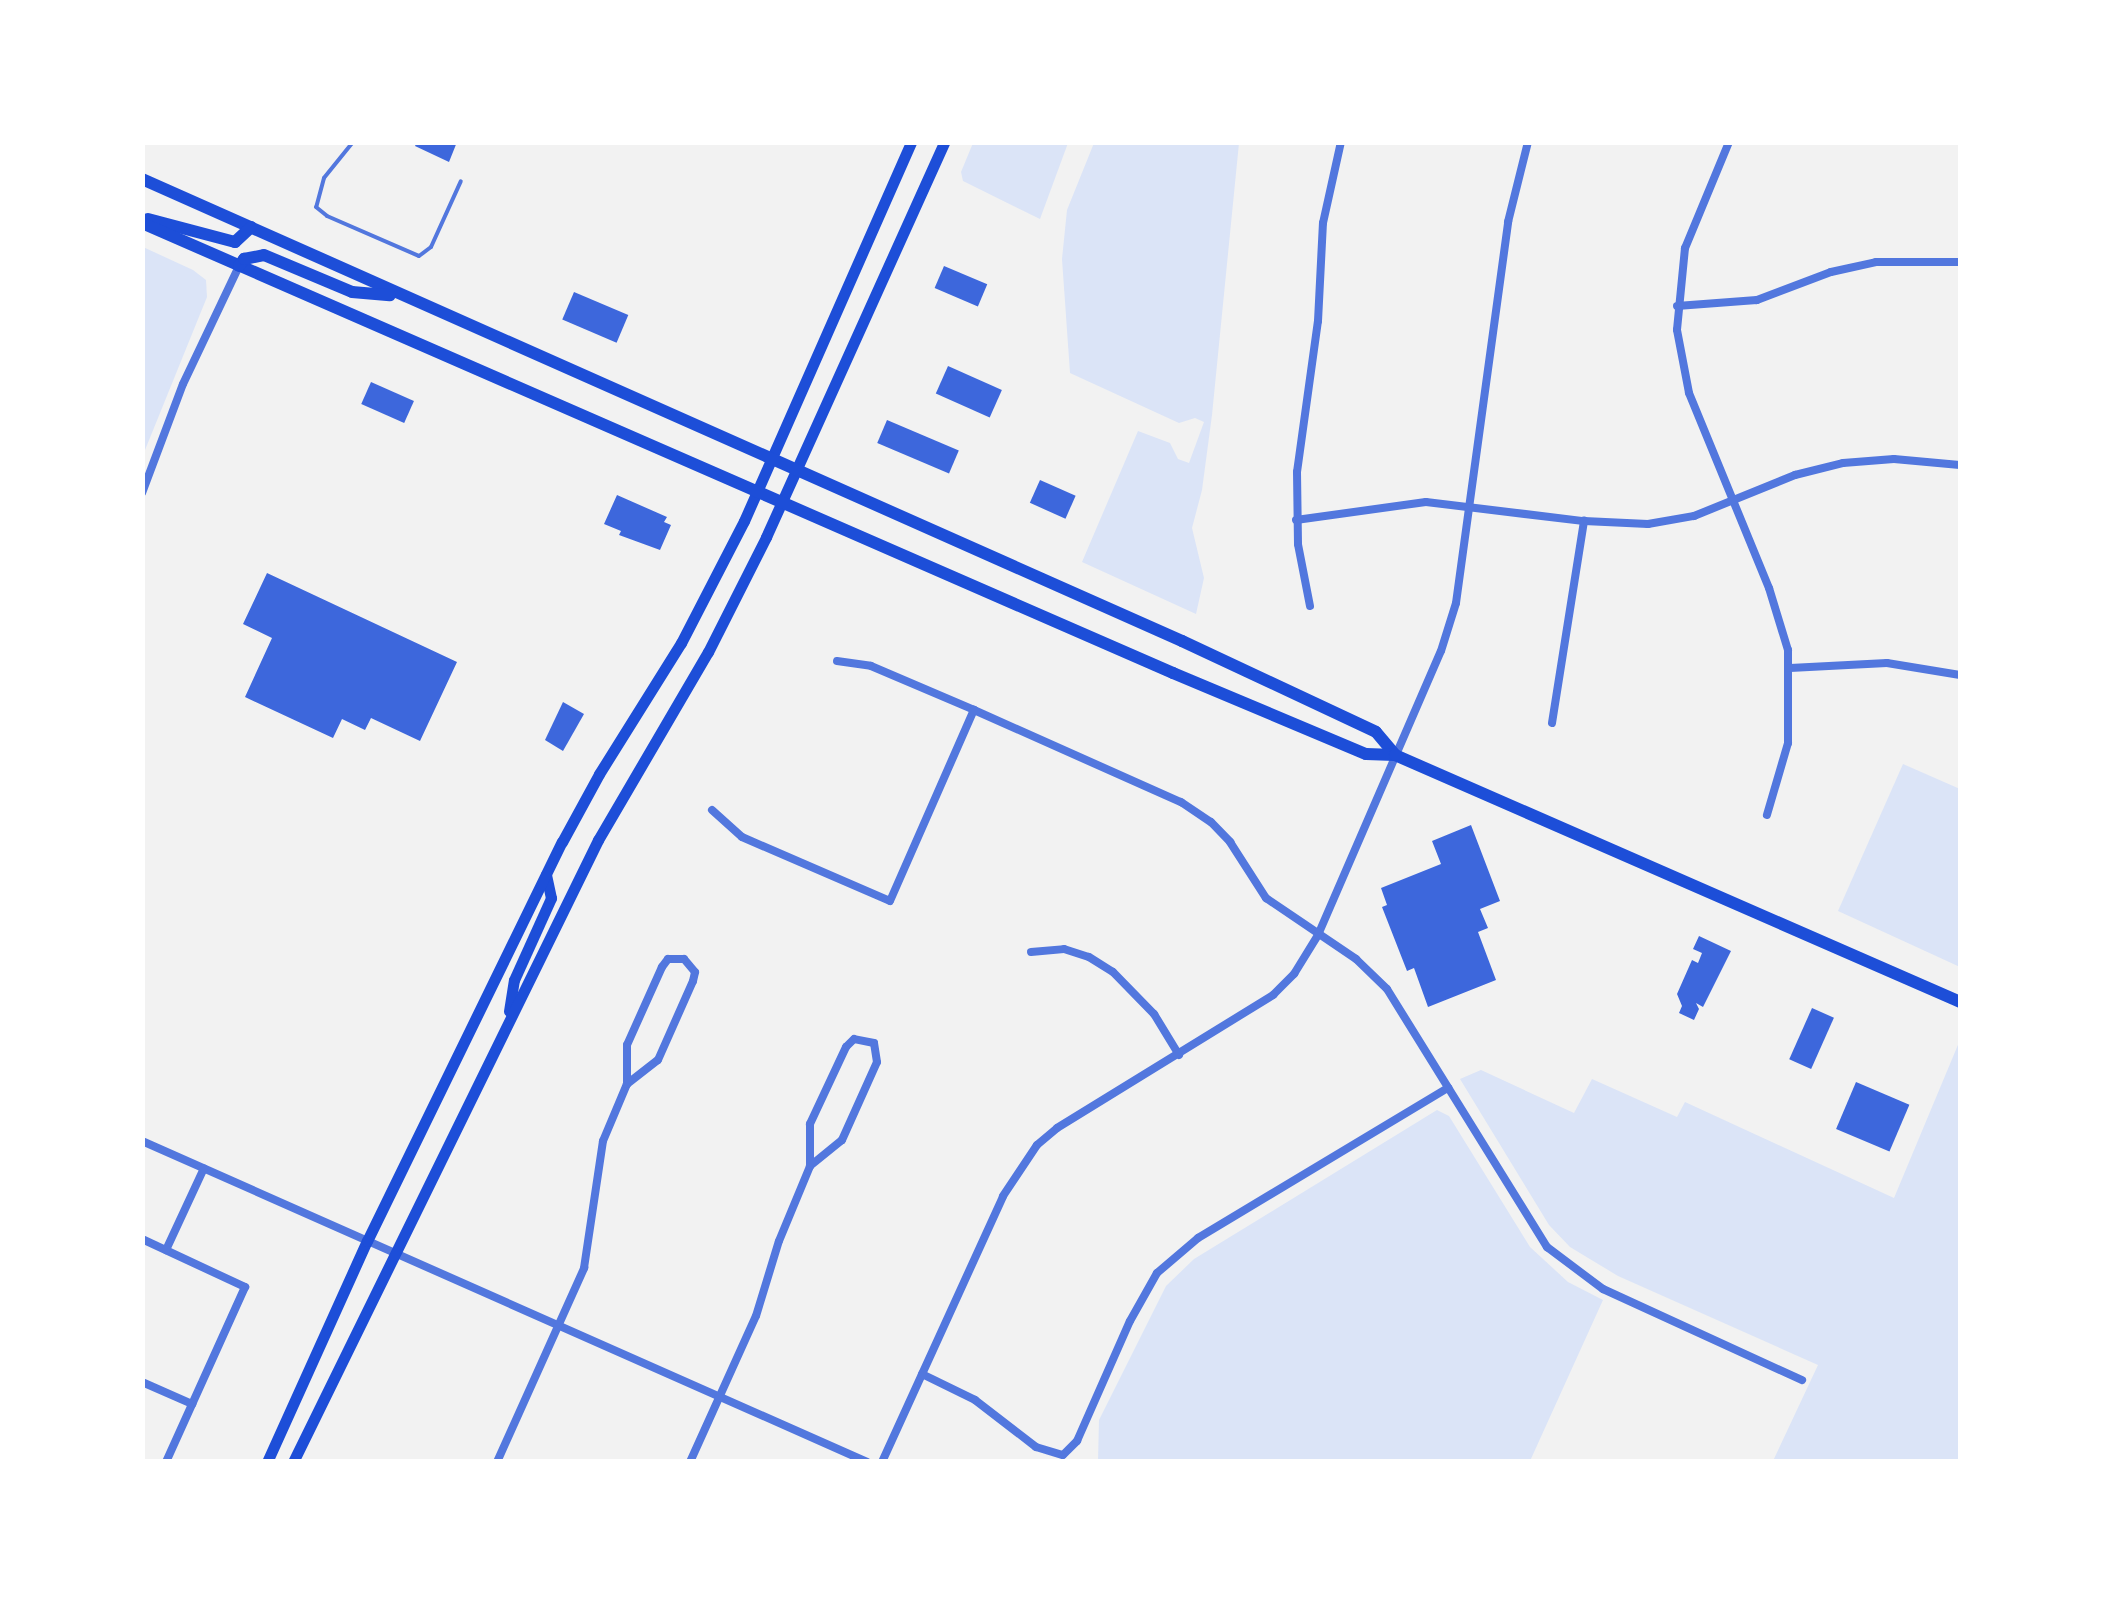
<!DOCTYPE html>
<html>
<head>
<meta charset="utf-8">
<style>
	body { margin:0 }
	#map { position:relative; width:2103px; height:1604px; overflow:hidden; background:#f2f2f2; font-family:Quicksand,sans-serif }
	div>[style] { position:absolute }
	.green>* { inset:0; background:#dbe4f7 }
	.building>* { inset:0; background:#3d67dc; transform-origin:0 0 }
	.service>* { height:4px; margin:-2px; padding:0 2px; transform-origin:2px; border-radius:2px; background:#5277de }
	.minor>* { height:8px; margin:-4px; padding:0 4px; transform-origin:4px; border-radius:4px; background:#5277de }
	.secondary>* { height:11px; margin:-5.5px; padding:0 5.5px; transform-origin:5.5px; border-radius:5.5px; background:#1d4ed8 }
	.primary>* { height:12px; margin:-6px; padding:0 6px; transform-origin:6px; border-radius:6px; background:#1d4ed8 }
	span { translate:-50% -50%; white-space:nowrap; text-align:center; line-height:1.15; -webkit-text-stroke:8px #fff; paint-order:stroke }
	.frame { position:absolute; inset:0; border:145px solid #fff; pointer-events:none }
</style>
</head>
<body>
<div id="map">
	<div class="green">
		<div style="clip-path:polygon(973px 143px,1068px 143px,1040px 219px,963px 181px,961px 172px)"></div>
		<div style="clip-path:polygon(1094px 143px,1239px 143px,1212px 415px,1202px 490px,1192px 528px,1204px 578px,1196px 614px,1082px 562px,1138px 431px,1170px 443px,1178px 459px,1189px 463px,1204px 422px,1195px 418px,1179px 423px,1070px 373px,1062px 259px,1067px 210px)"></div>
		<div style="clip-path:polygon(143px 247px,193px 270px,206px 280px,207px 297px,143px 455px)"></div>
		<div style="clip-path:polygon(1903px 764px,1960px 789px,1960px 967px,1838px 911px)"></div>
		<div style="clip-path:polygon(1960px 1040px,1960px 1461px,1773px 1461px,1818px 1365px,1618px 1276px,1570px 1247px,1549px 1225px,1460px 1079px,1481px 1070px,1574px 1113px,1592px 1079px,1677px 1117px,1685px 1102px,1894px 1198px)"></div>
		<div style="clip-path:polygon(1437px 1110px,1449px 1116px,1530px 1247px,1568px 1282px,1603px 1300px,1530px 1461px,1098px 1461px,1099px 1420px,1166px 1286px,1194px 1259px)"></div>
	</div>
	<div class="building">
		<div style="clip-path:polygon(417px 142px,457px 142px,449px 162px,415px 146px)"></div>
		<div style="left:944px;top:266px;width:47px;height:24px;rotate:23deg"></div>
		<div style="left:574px;top:292px;width:59px;height:30px;rotate:23deg"></div>
		<div style="left:948px;top:366px;width:59px;height:30px;rotate:24deg"></div>
		<div style="left:371px;top:382px;width:47px;height:24px;rotate:24deg"></div>
		<div style="left:887px;top:420px;width:78px;height:25px;rotate:23deg"></div>
		<div style="left:1040px;top:480px;width:39px;height:25px;rotate:24deg"></div>
		<div style="clip-path:polygon(617px 495px,667px 517px,664px 522px,671px 525px,660px 550px,619px 535px,621px 531px,604px 524px)"></div>
		<div style="clip-path:polygon(267px 573px,457px 662px,420px 741px,371px 718px,365px 730px,342px 719px,333px 738px,245px 697px,272px 638px,243px 624px)"></div>
		<div style="clip-path:polygon(563px 702px,584px 714px,563px 751px,545px 740px)"></div>
		<div style="clip-path:polygon(1471px 825px,1500px 901px,1480px 909px,1488px 928px,1478px 932px,1496px 980px,1428px 1007px,1414px 968px,1407px 971px,1382px 907px,1387px 905px,1381px 888px,1441px 864px,1432px 841px)"></div>
		<div style="clip-path:polygon(1699px 936px,1731px 951px,1703px 1007px,1696px 1003px,1699px 1009px,1694px 1020px,1679px 1013px,1682px 1006px,1677px 994px,1692px 960px,1698px 963px,1702px 953px,1693px 949px)"></div>
		<div style="left:1812px;top:1008px;width:24px;height:56px;rotate:24deg"></div>
		<div style="left:1856px;top:1082px;width:58px;height:51px;rotate:23deg"></div>
	</div>
	<div class="service">
		<div style="left:353px;top:142px;width:46px;rotate:128.9deg"></div>
		<div style="left:324px;top:178px;width:30px;rotate:105deg"></div>
		<div style="left:316px;top:207px;width:14px;rotate:39deg"></div>
		<div style="left:327px;top:216px;width:100px;rotate:23.5deg"></div>
		<div style="left:419px;top:256px;width:15px;rotate:-37deg"></div>
		<div style="left:431px;top:247px;width:72px;rotate:-65.6deg"></div>
	</div>
	<div class="minor">
		<div style="left:1729px;top:142px;width:115px;rotate:112.5deg"></div>
		<div style="left:1685px;top:248px;width:82px;rotate:95.6deg"></div>
		<div style="left:1677px;top:330px;width:64px;rotate:79.2deg"></div>
		<div style="left:1689px;top:393px;width:211px;rotate:67.7deg"></div>
		<div style="left:1769px;top:588px;width:65px;rotate:73deg"></div>
		<div style="left:1788px;top:650px;width:93px;rotate:90deg"></div>
		<div style="left:1788px;top:743px;width:75px;rotate:106.3deg"></div>
		<div style="left:1677px;top:306px;width:80px;rotate:-4.3deg"></div>
		<div style="left:1757px;top:300px;width:79px;rotate:-20.7deg"></div>
		<div style="left:1831px;top:272px;width:46px;rotate:-12.5deg"></div>
		<div style="left:1876px;top:262px;width:84px"></div>
		<div style="left:142px;top:493px;width:116px;rotate:-69.4deg"></div>
		<div style="left:183px;top:384px;width:131px;rotate:-64.6deg"></div>
		<div style="left:1296px;top:520px;width:131px;rotate:-7.9deg"></div>
		<div style="left:1426px;top:502px;width:159px;rotate:6.9deg"></div>
		<div style="left:1584px;top:521px;width:64px;rotate:2.7deg"></div>
		<div style="left:1648px;top:524px;width:47px;rotate:-9.9deg"></div>
		<div style="left:1694px;top:516px;width:109px;rotate:-22.1deg"></div>
		<div style="left:1795px;top:475px;width:49px;rotate:-14deg"></div>
		<div style="left:1843px;top:463px;width:51px;rotate:-4.5deg"></div>
		<div style="left:1894px;top:459px;width:66px;rotate:5.2deg"></div>
		<div style="left:1310px;top:606px;width:63px;rotate:-101deg"></div>
		<div style="left:1298px;top:544px;width:72px;rotate:-90.8deg"></div>
		<div style="left:1297px;top:472px;width:152px;rotate:-82.1deg"></div>
		<div style="left:1318px;top:321px;width:98px;rotate:-87.1deg"></div>
		<div style="left:1323px;top:223px;width:83px;rotate:-77.5deg"></div>
		<div style="left:837px;top:661px;width:34px;rotate:8deg"></div>
		<div style="left:871px;top:666px;width:112px;rotate:23.1deg"></div>
		<div style="left:974px;top:710px;width:227px;rotate:24deg"></div>
		<div style="left:1181px;top:802px;width:36px;rotate:34deg"></div>
		<div style="left:1211px;top:822px;width:28px;rotate:46deg"></div>
		<div style="left:1230px;top:842px;width:67px;rotate:57.3deg"></div>
		<div style="left:1266px;top:898px;width:109px;rotate:34.1deg"></div>
		<div style="left:1356px;top:959px;width:43px;rotate:44.1deg"></div>
		<div style="left:1387px;top:989px;width:304px;rotate:58.2deg"></div>
		<div style="left:1547px;top:1247px;width:70px;rotate:36.9deg"></div>
		<div style="left:1603px;top:1289px;width:219px;rotate:24.6deg"></div>
		<div style="left:1790px;top:668px;width:97px;rotate:-3deg"></div>
		<div style="left:1887px;top:663px;width:74px;rotate:9.3deg"></div>
		<div style="left:1552px;top:723px;width:205px;rotate:-81deg"></div>
		<div style="left:712px;top:810px;width:40px;rotate:42deg"></div>
		<div style="left:742px;top:837px;width:161px;rotate:23.4deg"></div>
		<div style="left:890px;top:901px;width:209px;rotate:-66.3deg"></div>
		<div style="left:1031px;top:952px;width:33px;rotate:-5deg"></div>
		<div style="left:1064px;top:949px;width:26px;rotate:18deg"></div>
		<div style="left:1089px;top:957px;width:28px;rotate:32deg"></div>
		<div style="left:1113px;top:972px;width:59px;rotate:45.7deg"></div>
		<div style="left:1154px;top:1014px;width:48px;rotate:58.6deg"></div>
		<div style="left:142px;top:1141px;width:793px;rotate:23.88deg"></div>
		<div style="left:142px;top:1239px;width:114px;rotate:25deg"></div>
		<div style="left:245px;top:1287px;width:192px;rotate:114.3deg"></div>
		<div style="left:166px;top:1250px;width:90px;rotate:-65.1deg"></div>
		<div style="left:922px;top:1374px;width:59px;rotate:26.1deg"></div>
		<div style="left:975px;top:1400px;width:77px;rotate:37.6deg"></div>
		<div style="left:1036px;top:1447px;width:28px;rotate:17deg"></div>
		<div style="left:1063px;top:1455px;width:20px;rotate:-45deg"></div>
		<div style="left:1077px;top:1441px;width:131px;rotate:-66.2deg"></div>
		<div style="left:1130px;top:1321px;width:55px;rotate:-60.6deg"></div>
		<div style="left:1157px;top:1273px;width:54px;rotate:-40.5deg"></div>
		<div style="left:1198px;top:1238px;width:292px;rotate:-31deg"></div>
		<div style="left:142px;top:1382px;width:55px;rotate:23.7deg"></div>
		<div style="left:497px;top:1462px;width:213px;rotate:-65.8deg"></div>
		<div style="left:584px;top:1268px;width:128px;rotate:-81.5deg"></div>
		<div style="left:603px;top:1141px;width:62px;rotate:-67.2deg"></div>
		<div style="left:627px;top:1084px;width:39px;rotate:-38deg"></div>
		<div style="left:658px;top:1060px;width:86px;rotate:-66.1deg"></div>
		<div style="left:693px;top:981px;width:9px;rotate:-77deg"></div>
		<div style="left:695px;top:972px;width:17px;rotate:-130deg"></div>
		<div style="left:684px;top:959px;width:16px;rotate:180deg"></div>
		<div style="left:668px;top:959px;width:10px;rotate:127deg"></div>
		<div style="left:662px;top:967px;width:85px;rotate:114.2deg"></div>
		<div style="left:627px;top:1045px;width:39px;rotate:90deg"></div>
		<div style="left:690px;top:1462px;width:160px;rotate:-65.7deg"></div>
		<div style="left:756px;top:1316px;width:78px;rotate:-73deg"></div>
		<div style="left:779px;top:1241px;width:81px;rotate:-67.5deg"></div>
		<div style="left:810px;top:1166px;width:41px;rotate:-39.1deg"></div>
		<div style="left:842px;top:1140px;width:85px;rotate:-65.8deg"></div>
		<div style="left:877px;top:1062px;width:19px;rotate:-99deg"></div>
		<div style="left:874px;top:1043px;width:20px;rotate:-169deg"></div>
		<div style="left:854px;top:1039px;width:11px;rotate:135deg"></div>
		<div style="left:846px;top:1047px;width:85px;rotate:115.1deg"></div>
		<div style="left:810px;top:1124px;width:42px;rotate:90deg"></div>
		<div style="left:882px;top:1462px;width:292px;rotate:-65.5deg"></div>
		<div style="left:1003px;top:1196px;width:61px;rotate:-56.3deg"></div>
		<div style="left:1037px;top:1145px;width:26px;rotate:-40deg"></div>
		<div style="left:1057px;top:1128px;width:254px;rotate:-31.6deg"></div>
		<div style="left:1273px;top:995px;width:30px;rotate:-45deg"></div>
		<div style="left:1294px;top:974px;width:46px;rotate:-58.4deg"></div>
		<div style="left:1318px;top:935px;width:309px;rotate:-66.6deg"></div>
		<div style="left:1441px;top:651px;width:50px;rotate:-72.6deg"></div>
		<div style="left:1456px;top:603px;width:385px;rotate:-82.2deg"></div>
		<div style="left:1508px;top:222px;width:82px;rotate:-76deg"></div>
	</div>
	<div class="secondary">
		<div style="left:509px;top:1011px;width:31px;rotate:-81deg"></div>
		<div style="left:514px;top:980px;width:90px;rotate:-65.7deg"></div>
		<div style="left:551px;top:898px;width:24px;rotate:-102deg"></div>
		<div style="left:267px;top:1462px;width:243px;rotate:-65.7deg"></div>
		<div style="left:367px;top:1241px;width:444px;rotate:-64deg"></div>
		<div style="left:562px;top:842px;width:77px;rotate:-61.4deg"></div>
		<div style="left:599px;top:774px;width:155px;rotate:-58deg"></div>
		<div style="left:681px;top:643px;width:137px;rotate:-62.7deg"></div>
		<div style="left:744px;top:521px;width:414px;rotate:-66.2deg"></div>
		<div style="left:293px;top:1462px;width:693px;rotate:-63.88deg"></div>
		<div style="left:598px;top:840px;width:218px;rotate:-59.7deg"></div>
		<div style="left:708px;top:652px;width:129px;rotate:-63.2deg"></div>
		<div style="left:766px;top:537px;width:433px;rotate:-65.7deg"></div>
	</div>
	<div class="primary">
		<div style="left:142px;top:179px;width:1138px;rotate:23.95deg"></div>
		<div style="left:1182px;top:641px;width:214px;rotate:25.1deg"></div>
		<div style="left:1376px;top:732px;width:30px;rotate:50deg"></div>
		<div style="left:148px;top:219px;width:90px;rotate:14.8deg"></div>
		<div style="left:235px;top:242px;width:22px;rotate:-43deg"></div>
		<div style="left:142px;top:223px;width:1125px;rotate:23.58deg"></div>
		<div style="left:1173px;top:673px;width:209px;rotate:22.8deg"></div>
		<div style="left:1366px;top:754px;width:29px;rotate:2deg"></div>
		<div style="left:1395px;top:755px;width:617px;rotate:23.61deg"></div>
		<div style="left:239px;top:266px;width:9px;rotate:-54deg"></div>
		<div style="left:244px;top:259px;width:20px;rotate:-11deg"></div>
		<div style="left:264px;top:255px;width:95px;rotate:22.8deg"></div>
		<div style="left:352px;top:292px;width:38px;rotate:5deg"></div>
	</div>
	<div class="frame"></div>
</div>
</body>
</html>
